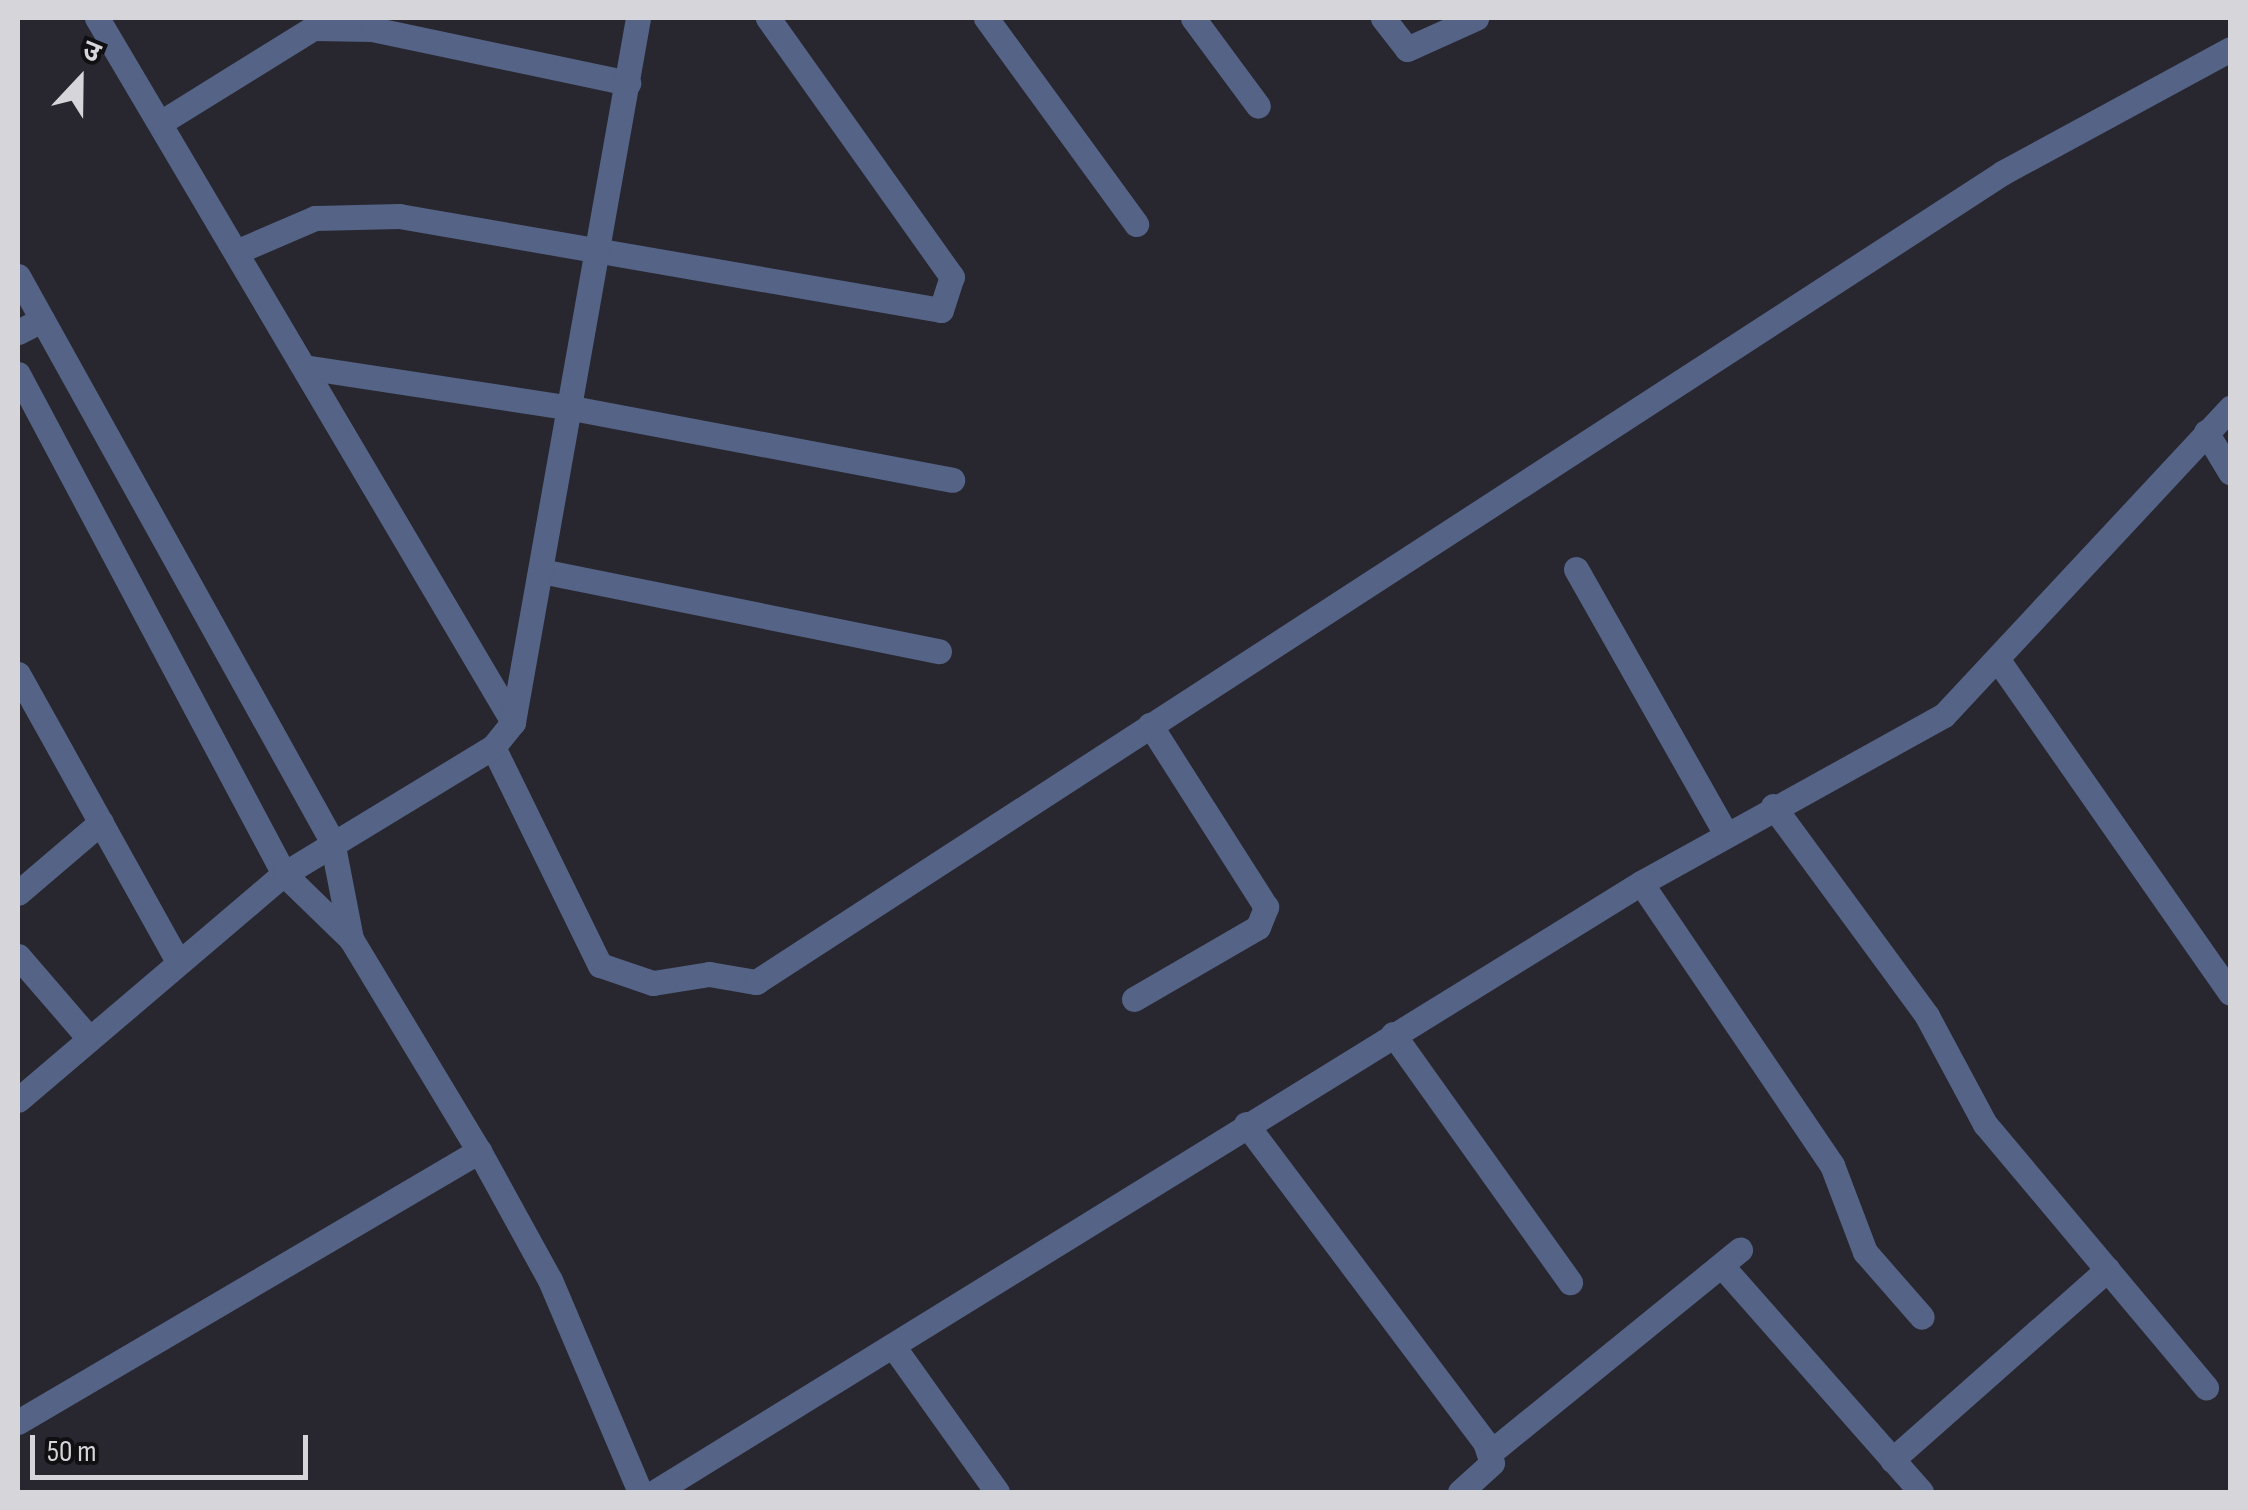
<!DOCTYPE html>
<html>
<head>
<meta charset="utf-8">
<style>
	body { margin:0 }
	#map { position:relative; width:2248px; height:1510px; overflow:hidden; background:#28262e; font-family:"Sofia Sans Condensed","Noto Sans Devanagari",sans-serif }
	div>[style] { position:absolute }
	.minor>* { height:25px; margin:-12.5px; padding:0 12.5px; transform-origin:12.5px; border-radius:12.5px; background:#546386 }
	span { translate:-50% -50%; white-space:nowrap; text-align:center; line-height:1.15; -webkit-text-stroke:10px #101013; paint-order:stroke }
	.frame { position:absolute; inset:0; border:20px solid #d6d5da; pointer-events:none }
	.north { position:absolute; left:30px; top:30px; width:100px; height:100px; -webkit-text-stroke:8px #101013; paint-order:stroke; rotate:22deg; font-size:28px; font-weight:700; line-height:40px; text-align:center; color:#d6d5da }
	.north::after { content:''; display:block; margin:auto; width:35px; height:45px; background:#d6d5da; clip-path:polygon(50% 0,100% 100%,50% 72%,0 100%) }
	.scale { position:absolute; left:30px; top:1435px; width:278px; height:45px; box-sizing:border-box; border:5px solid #d6d5da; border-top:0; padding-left:12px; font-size:30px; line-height:35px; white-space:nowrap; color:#d6d5da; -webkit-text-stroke:8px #101013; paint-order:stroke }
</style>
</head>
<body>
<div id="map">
	<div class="minor">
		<div style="left:97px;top:18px;width:818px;rotate:59.42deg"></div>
		<div style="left:986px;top:18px;width:255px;rotate:53.9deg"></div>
		<div style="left:1193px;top:18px;width:109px;rotate:53.5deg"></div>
		<div style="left:1383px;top:18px;width:39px;rotate:52deg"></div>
		<div style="left:1407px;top:49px;width:76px;rotate:-24.2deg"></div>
		<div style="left:160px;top:123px;width:180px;rotate:-31.8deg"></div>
		<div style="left:313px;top:28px;width:59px;rotate:1deg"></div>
		<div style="left:372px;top:29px;width:262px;rotate:11.9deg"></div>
		<div style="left:236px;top:252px;width:86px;rotate:-23.3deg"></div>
		<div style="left:315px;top:218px;width:84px;rotate:-1.4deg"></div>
		<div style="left:399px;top:216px;width:550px;rotate:9.84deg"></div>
		<div style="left:941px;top:310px;width:35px;rotate:-72deg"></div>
		<div style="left:952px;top:277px;width:318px;rotate:-125.4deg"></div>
		<div style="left:18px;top:276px;width:646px;rotate:60.94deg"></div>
		<div style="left:332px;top:841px;width:100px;rotate:79deg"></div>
		<div style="left:18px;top:332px;width:27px;rotate:-27deg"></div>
		<div style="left:304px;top:367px;width:271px;rotate:8.7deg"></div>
		<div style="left:572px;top:408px;width:387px;rotate:10.7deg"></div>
		<div style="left:18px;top:374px;width:566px;rotate:61.99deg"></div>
		<div style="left:284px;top:874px;width:93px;rotate:44.1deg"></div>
		<div style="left:351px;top:939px;width:248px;rotate:58.9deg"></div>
		<div style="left:479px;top:1151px;width:147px;rotate:61.2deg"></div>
		<div style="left:550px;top:1280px;width:230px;rotate:67deg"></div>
		<div style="left:2206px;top:432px;width:47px;rotate:59deg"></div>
		<div style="left:1576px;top:569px;width:302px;rotate:60.5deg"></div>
		<div style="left:541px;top:571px;width:406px;rotate:11.4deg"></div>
		<div style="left:2000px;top:663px;width:402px;rotate:55.1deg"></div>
		<div style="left:18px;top:674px;width:329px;rotate:60.9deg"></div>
		<div style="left:493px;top:747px;width:243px;rotate:63.9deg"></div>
		<div style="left:600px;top:965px;width:56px;rotate:18.8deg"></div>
		<div style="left:653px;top:983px;width:57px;rotate:-9.1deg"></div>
		<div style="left:709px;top:974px;width:48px;rotate:9.7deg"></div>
		<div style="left:756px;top:982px;width:1486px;rotate:-32.99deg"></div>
		<div style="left:2002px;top:173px;width:260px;rotate:-28.5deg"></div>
		<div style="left:1773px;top:806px;width:260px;rotate:53.7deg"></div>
		<div style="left:1927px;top:1016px;width:123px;rotate:61.8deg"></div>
		<div style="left:1985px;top:1124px;width:344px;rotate:50deg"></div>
		<div style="left:1641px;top:883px;width:341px;rotate:55.9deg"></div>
		<div style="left:1832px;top:1165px;width:93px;rotate:69.2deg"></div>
		<div style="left:1865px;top:1252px;width:86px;rotate:48.8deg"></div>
		<div style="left:18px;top:893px;width:109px;rotate:-40.5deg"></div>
		<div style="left:18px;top:956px;width:106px;rotate:49.2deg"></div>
		<div style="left:1134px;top:999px;width:143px;rotate:-30.1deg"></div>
		<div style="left:1258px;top:927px;width:22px;rotate:-68deg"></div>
		<div style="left:1266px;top:907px;width:216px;rotate:-122.5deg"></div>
		<div style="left:1393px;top:1034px;width:305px;rotate:54.5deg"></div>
		<div style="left:18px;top:1100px;width:349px;rotate:-40.4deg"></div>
		<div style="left:284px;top:874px;width:245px;rotate:-31.3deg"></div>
		<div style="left:493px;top:747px;width:32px;rotate:-51deg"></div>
		<div style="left:513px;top:722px;width:715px;rotate:-79.93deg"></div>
		<div style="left:1246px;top:1124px;width:398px;rotate:53.1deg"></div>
		<div style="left:1485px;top:1442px;width:22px;rotate:72deg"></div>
		<div style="left:1492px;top:1463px;width:43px;rotate:137.8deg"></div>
		<div style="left:1722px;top:1266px;width:301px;rotate:48.6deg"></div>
		<div style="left:893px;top:1346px;width:179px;rotate:54.5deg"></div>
		<div style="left:18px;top:1422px;width:535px;rotate:-30.45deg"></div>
		<div style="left:1491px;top:1452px;width:321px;rotate:-39.1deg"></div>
		<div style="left:1892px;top:1460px;width:288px;rotate:-41.5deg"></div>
		<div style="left:655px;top:1492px;width:1159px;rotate:-31.7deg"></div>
		<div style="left:1641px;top:883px;width:346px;rotate:-29deg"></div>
		<div style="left:1944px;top:715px;width:420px;rotate:-47deg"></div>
	</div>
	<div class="frame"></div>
	<div class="north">उ</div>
	<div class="scale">50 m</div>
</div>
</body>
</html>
